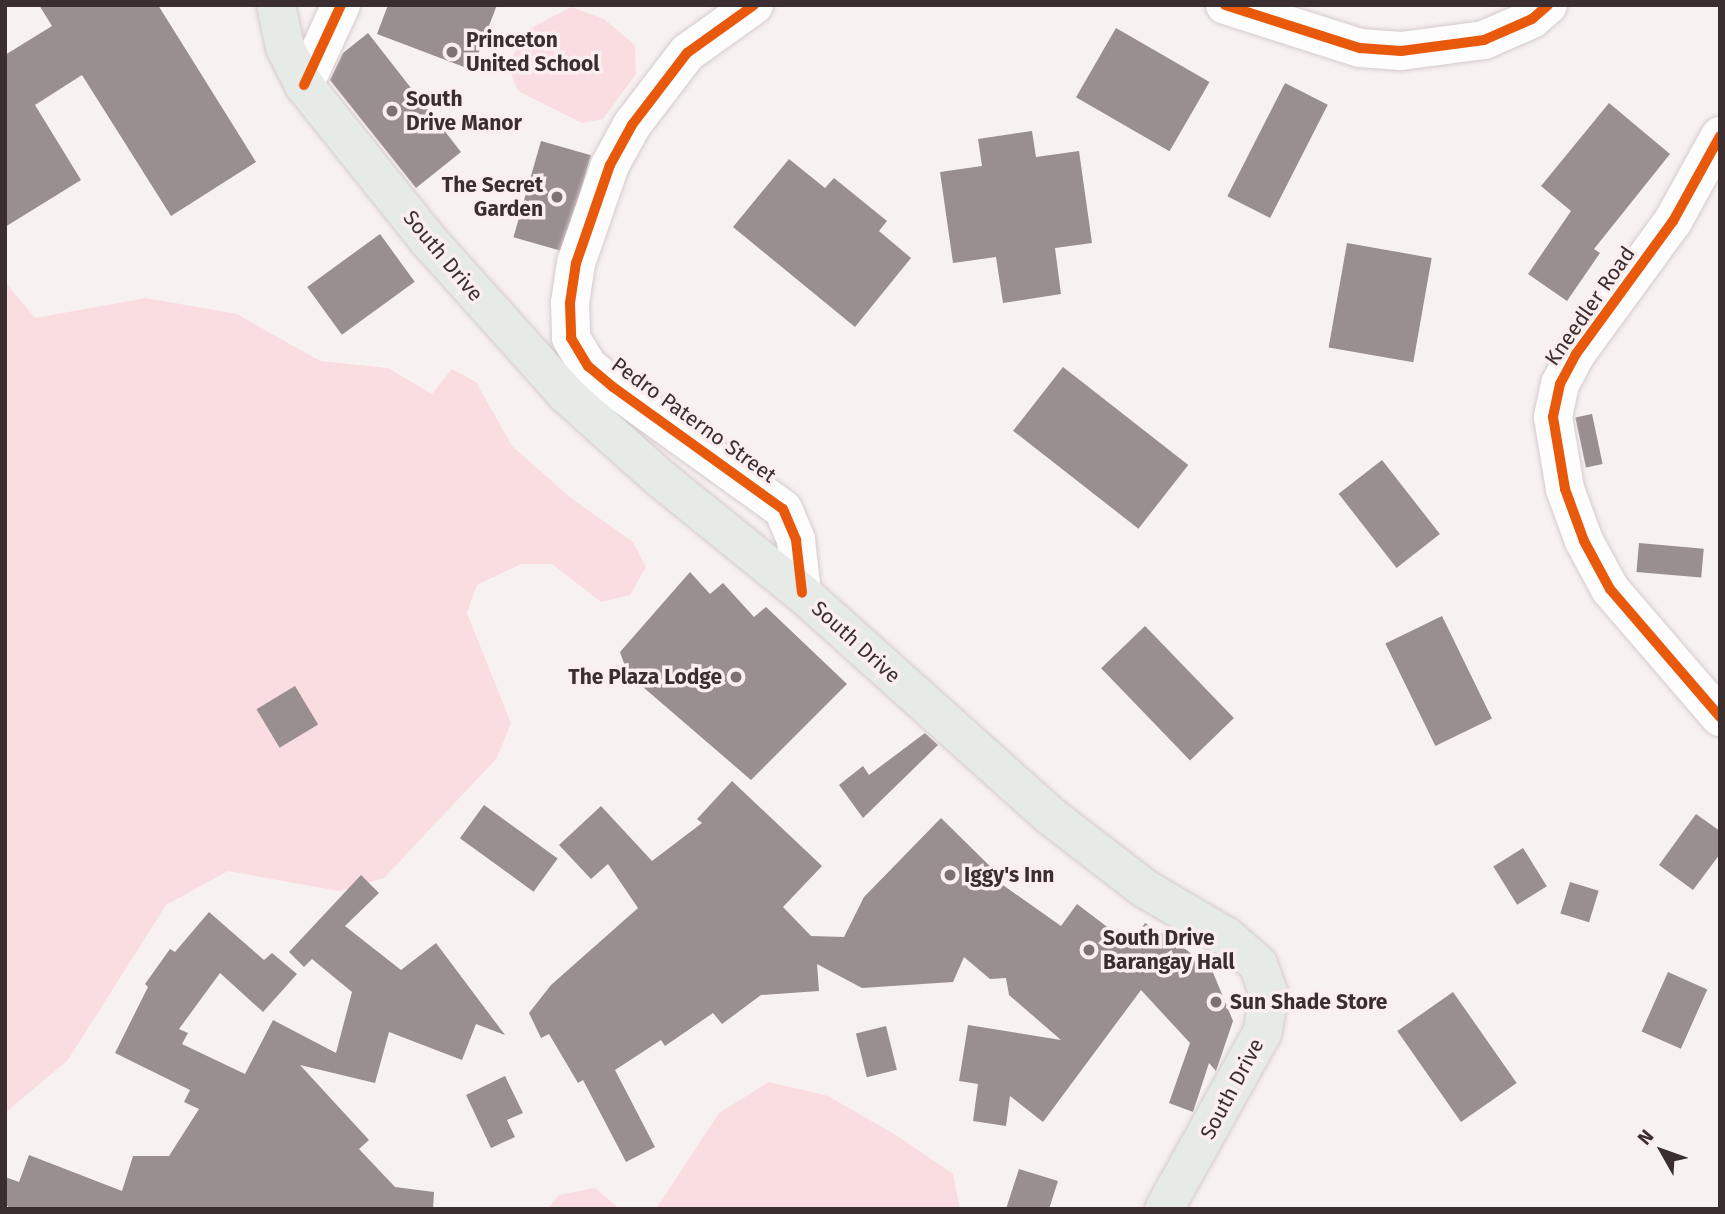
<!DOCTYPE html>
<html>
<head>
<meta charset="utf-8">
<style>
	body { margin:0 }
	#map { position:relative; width:1725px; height:1214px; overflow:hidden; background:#f8f1f2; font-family:"Fira Sans",sans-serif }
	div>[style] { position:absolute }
	.green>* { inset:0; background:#fadde1 }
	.building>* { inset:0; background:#998e90; transform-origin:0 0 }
	.roads { filter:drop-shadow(0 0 2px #d4cbcc) drop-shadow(0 0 2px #d4cbcc) }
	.minor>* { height:38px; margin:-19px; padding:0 19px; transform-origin:19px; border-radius:19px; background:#fefdfd }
	.major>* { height:38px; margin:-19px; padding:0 19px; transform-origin:19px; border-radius:19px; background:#e7ebe7 }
	.cycleway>* { height:10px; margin:-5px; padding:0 5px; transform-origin:5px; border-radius:5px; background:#e8590c }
	.dots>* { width:19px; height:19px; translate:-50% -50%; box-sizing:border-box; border:4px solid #fbeeef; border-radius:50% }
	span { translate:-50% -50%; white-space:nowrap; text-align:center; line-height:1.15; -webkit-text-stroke:7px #fbeeef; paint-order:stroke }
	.poi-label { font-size:21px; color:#3a2e30; font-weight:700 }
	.left { translate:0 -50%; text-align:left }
	.right { translate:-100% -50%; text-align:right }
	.street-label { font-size:21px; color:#3a2e30 }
	.frame { position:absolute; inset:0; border:7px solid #3a2e30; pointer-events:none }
	.north { position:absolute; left:1627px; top:1116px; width:70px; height:70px; -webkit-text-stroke:5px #fbeeef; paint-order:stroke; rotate:310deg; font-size:19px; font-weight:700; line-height:28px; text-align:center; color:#3a2e30 }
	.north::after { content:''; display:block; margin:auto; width:24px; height:32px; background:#3a2e30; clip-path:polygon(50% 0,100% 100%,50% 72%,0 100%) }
</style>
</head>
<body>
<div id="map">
	<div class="green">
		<div style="clip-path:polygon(571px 7px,604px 19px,635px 45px,636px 74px,603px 119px,582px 123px,518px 91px,507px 64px,531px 28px)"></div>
		<div style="clip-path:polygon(5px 282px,35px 318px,146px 298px,237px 314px,320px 361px,388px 368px,432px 394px,452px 369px,476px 382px,512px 446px,571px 498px,633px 542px,646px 567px,630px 595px,601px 602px,552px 564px,521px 564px,477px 585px,467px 613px,511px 723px,497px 758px,384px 878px,339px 891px,228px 871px,166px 905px,68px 1060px,5px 1113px)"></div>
		<div style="clip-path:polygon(769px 1082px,828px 1096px,896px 1135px,953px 1174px,960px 1209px,656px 1209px,719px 1113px)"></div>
		<div style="clip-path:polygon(595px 1188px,620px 1209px,547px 1209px,559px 1195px)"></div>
	</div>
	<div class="building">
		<div style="clip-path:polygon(39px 5px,158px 5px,256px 162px,171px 216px,82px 75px,35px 105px,81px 180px,5px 227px,5px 55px,52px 26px)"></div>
		<div style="clip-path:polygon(388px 5px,497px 5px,472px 70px,377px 34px)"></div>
		<div style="left:1116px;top:28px;width:108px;height:80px;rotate:30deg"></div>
		<div style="clip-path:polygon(368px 33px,461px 152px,416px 188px,330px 80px,343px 53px)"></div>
		<div style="left:1285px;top:83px;width:48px;height:127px;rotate:27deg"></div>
		<div style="clip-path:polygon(1609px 103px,1670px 154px,1594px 249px,1600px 253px,1567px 301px,1528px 274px,1571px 211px,1541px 186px)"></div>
		<div style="clip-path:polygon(1032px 131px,1036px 157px,1079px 151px,1092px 243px,1055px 248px,1061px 294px,1003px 303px,996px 257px,953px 263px,940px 172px,982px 166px,978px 139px)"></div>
		<div style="left:541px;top:141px;width:52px;height:100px;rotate:16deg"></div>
		<div style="clip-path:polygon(789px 159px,825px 188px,834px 178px,887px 221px,879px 231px,911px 258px,855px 327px,733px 227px)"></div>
		<div style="left:380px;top:234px;width:59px;height:90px;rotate:54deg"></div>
		<div style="left:1347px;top:243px;width:86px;height:106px;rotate:10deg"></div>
		<div style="left:1063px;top:367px;width:159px;height:81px;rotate:38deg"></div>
		<div style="left:1592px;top:414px;width:51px;height:17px;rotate:78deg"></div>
		<div style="left:1382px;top:460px;width:94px;height:55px;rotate:52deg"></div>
		<div style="left:1639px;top:543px;width:65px;height:29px;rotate:5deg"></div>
		<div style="clip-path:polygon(690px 572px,710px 594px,723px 583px,754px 617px,766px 607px,847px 684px,751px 780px,643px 687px,626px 669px,620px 652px)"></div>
		<div style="left:1442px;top:616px;width:114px;height:63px;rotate:64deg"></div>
		<div style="left:1145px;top:626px;width:128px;height:61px;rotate:46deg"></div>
		<div style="left:295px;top:686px;width:45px;height:45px;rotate:59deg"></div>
		<div style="clip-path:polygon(925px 733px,938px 745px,863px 818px,839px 785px,863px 766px,869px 775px)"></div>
		<div style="clip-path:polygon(732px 781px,822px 866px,783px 907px,811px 936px,844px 937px,864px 897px,941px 818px,1003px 879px,1000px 883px,1061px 926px,1077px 904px,1131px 945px,1145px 923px,1179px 944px,1212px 970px,1233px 1021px,1216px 1071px,1209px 1063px,1193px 1112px,1169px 1103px,1190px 1043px,1141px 990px,1043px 1122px,1010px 1096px,1006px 1126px,973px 1121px,978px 1084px,959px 1081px,968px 1025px,1061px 1040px,1009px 995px,1006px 978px,990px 979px,964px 957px,953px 982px,862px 988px,817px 964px,819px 991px,761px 995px,722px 1024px,713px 1013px,665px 1046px,661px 1040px,615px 1070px,655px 1147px,626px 1162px,583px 1080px,578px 1083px,549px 1034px,541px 1038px,529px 1013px,551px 985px,638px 908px,608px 864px,591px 879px,559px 845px,601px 806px,652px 861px,702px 823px,697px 819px)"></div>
		<div style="left:484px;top:805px;width:91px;height:41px;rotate:36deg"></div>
		<div style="clip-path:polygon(1696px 814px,1720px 831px,1720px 854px,1693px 890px,1659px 865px)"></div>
		<div style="left:1523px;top:848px;width:45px;height:35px;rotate:58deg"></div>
		<div style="clip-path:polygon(361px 875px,379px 893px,345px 926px,401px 970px,436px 943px,505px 1035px,476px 1024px,462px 1060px,389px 1032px,375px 1083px,300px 1065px,369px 1140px,359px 1149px,395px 1187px,434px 1192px,433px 1209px,10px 1209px,5px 1203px,5px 1177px,19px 1182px,29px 1155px,122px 1191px,133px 1156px,169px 1156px,199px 1109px,184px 1102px,190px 1090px,115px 1053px,148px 987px,145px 984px,170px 949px,175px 952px,209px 912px,264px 960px,272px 953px,297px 974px,263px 1012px,220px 973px,179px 1029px,188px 1033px,182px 1044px,245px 1074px,273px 1020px,336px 1053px,352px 992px,312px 959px,304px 967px,289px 952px)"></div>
		<div style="left:1570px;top:882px;width:30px;height:33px;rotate:17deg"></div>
		<div style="left:1668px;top:972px;width:43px;height:65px;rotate:24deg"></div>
		<div style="left:1453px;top:992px;width:111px;height:68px;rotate:55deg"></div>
		<div style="left:886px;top:1026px;width:45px;height:31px;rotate:76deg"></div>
		<div style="clip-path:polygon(505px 1076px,523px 1113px,507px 1120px,515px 1137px,491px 1148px,466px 1095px)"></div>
		<div style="clip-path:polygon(1019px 1169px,1058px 1181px,1049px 1209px,1006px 1209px)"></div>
	</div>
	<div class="roads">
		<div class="minor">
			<div style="left:754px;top:5px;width:82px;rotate:144.4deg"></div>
			<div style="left:687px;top:53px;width:91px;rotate:127.4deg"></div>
			<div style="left:632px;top:125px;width:46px;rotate:118.8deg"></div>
			<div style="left:610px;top:165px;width:104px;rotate:109.1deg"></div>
			<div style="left:576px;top:263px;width:40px;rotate:98.5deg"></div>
			<div style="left:570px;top:303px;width:35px;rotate:88deg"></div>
			<div style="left:571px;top:338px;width:33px;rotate:59deg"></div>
			<div style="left:588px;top:366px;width:33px;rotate:40deg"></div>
			<div style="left:613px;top:387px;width:209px;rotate:35.7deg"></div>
			<div style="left:783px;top:509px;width:34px;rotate:67deg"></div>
			<div style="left:796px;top:540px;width:53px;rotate:83.5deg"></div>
			<div style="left:1225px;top:5px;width:142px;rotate:17.7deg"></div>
			<div style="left:1360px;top:48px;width:41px;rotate:4.2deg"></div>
			<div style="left:1401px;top:51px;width:84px;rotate:-7.5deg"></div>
			<div style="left:1484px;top:40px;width:52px;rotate:-23.6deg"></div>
			<div style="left:1532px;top:19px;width:21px;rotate:-41deg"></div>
			<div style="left:304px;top:85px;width:88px;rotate:-65.2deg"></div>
			<div style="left:1720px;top:136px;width:97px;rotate:118.9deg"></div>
			<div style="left:1673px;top:221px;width:165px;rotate:126.1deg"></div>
			<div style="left:1576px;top:354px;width:34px;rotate:118deg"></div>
			<div style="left:1560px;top:384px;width:34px;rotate:102deg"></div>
			<div style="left:1553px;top:417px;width:73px;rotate:80.5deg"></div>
			<div style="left:1565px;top:489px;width:55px;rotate:69.9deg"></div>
			<div style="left:1584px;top:541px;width:55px;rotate:61.6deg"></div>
			<div style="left:1610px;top:589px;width:169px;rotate:49.3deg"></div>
		</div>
		<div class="major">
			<div style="left:276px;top:5px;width:43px;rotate:77.9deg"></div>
			<div style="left:285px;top:47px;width:42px;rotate:63.4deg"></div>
			<div style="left:304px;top:85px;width:200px;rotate:51.3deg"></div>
			<div style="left:429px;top:241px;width:207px;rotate:48.1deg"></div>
			<div style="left:567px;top:395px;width:126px;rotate:41.8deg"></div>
			<div style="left:661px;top:479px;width:181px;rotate:39deg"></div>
			<div style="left:802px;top:593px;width:331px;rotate:41.9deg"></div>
			<div style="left:1048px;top:814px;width:121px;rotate:37.6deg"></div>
			<div style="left:1144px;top:888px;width:96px;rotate:30.6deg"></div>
			<div style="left:1227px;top:937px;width:41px;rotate:41.1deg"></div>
			<div style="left:1258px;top:964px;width:33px;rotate:70deg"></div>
			<div style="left:1269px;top:995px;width:39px;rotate:100deg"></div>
			<div style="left:1262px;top:1033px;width:201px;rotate:119.1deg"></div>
		</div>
	</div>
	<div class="cycleway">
		<div style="left:754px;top:5px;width:82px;rotate:144.4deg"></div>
		<div style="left:687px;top:53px;width:91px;rotate:127.4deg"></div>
		<div style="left:632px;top:125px;width:46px;rotate:118.8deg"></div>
		<div style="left:610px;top:165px;width:104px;rotate:109.1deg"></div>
		<div style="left:576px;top:263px;width:40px;rotate:98.5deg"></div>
		<div style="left:570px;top:303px;width:35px;rotate:88deg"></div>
		<div style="left:571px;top:338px;width:33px;rotate:59deg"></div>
		<div style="left:588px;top:366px;width:33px;rotate:40deg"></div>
		<div style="left:613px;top:387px;width:209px;rotate:35.7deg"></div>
		<div style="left:783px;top:509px;width:34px;rotate:67deg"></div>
		<div style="left:796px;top:540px;width:53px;rotate:83.5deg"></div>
		<div style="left:1225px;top:5px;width:142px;rotate:17.7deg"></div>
		<div style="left:1360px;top:48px;width:41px;rotate:4.2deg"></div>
		<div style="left:1401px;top:51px;width:84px;rotate:-7.5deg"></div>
		<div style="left:1484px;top:40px;width:52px;rotate:-23.6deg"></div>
		<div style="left:1532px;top:19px;width:21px;rotate:-41deg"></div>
		<div style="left:304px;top:85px;width:88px;rotate:-65.2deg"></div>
		<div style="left:1720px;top:136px;width:97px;rotate:118.9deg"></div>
		<div style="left:1673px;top:221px;width:165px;rotate:126.1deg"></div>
		<div style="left:1576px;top:354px;width:34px;rotate:118deg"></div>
		<div style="left:1560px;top:384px;width:34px;rotate:102deg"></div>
		<div style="left:1553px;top:417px;width:73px;rotate:80.5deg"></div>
		<div style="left:1565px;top:489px;width:55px;rotate:69.9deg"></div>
		<div style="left:1584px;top:541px;width:55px;rotate:61.6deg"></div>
		<div style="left:1610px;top:589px;width:169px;rotate:49.3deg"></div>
	</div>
	<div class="dots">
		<div style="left:452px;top:52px;background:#7c7274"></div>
		<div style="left:392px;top:111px;background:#7c7274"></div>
		<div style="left:557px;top:197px;background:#7c7274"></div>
		<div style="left:736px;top:677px;background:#7c7274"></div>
		<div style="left:950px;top:875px;background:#7c7274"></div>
		<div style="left:1089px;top:950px;background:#7c7274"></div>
		<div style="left:1216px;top:1002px;background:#7c7274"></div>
	</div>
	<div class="poi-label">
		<span class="left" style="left:466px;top:52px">Princeton<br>United School</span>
		<span class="left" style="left:406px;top:111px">South<br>Drive Manor</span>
		<span class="right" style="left:543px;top:197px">The Secret<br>Garden</span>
		<span class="right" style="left:722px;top:677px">The Plaza Lodge</span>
		<span class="left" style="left:964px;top:875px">Iggy's Inn</span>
		<span class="left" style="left:1103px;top:950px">South Drive<br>Barangay Hall</span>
		<span class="left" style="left:1230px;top:1002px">Sun Shade Store</span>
	</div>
	<div class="street-label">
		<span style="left:443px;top:256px;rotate:50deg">South Drive</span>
		<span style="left:1590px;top:306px;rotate:-55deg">Kneedler Road</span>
		<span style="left:694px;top:420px;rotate:36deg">Pedro Paterno Street</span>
		<span style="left:856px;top:642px;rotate:42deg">South Drive</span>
		<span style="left:1232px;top:1089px;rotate:-62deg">South Drive</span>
	</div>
	<div class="frame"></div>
	<div class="north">N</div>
</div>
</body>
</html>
